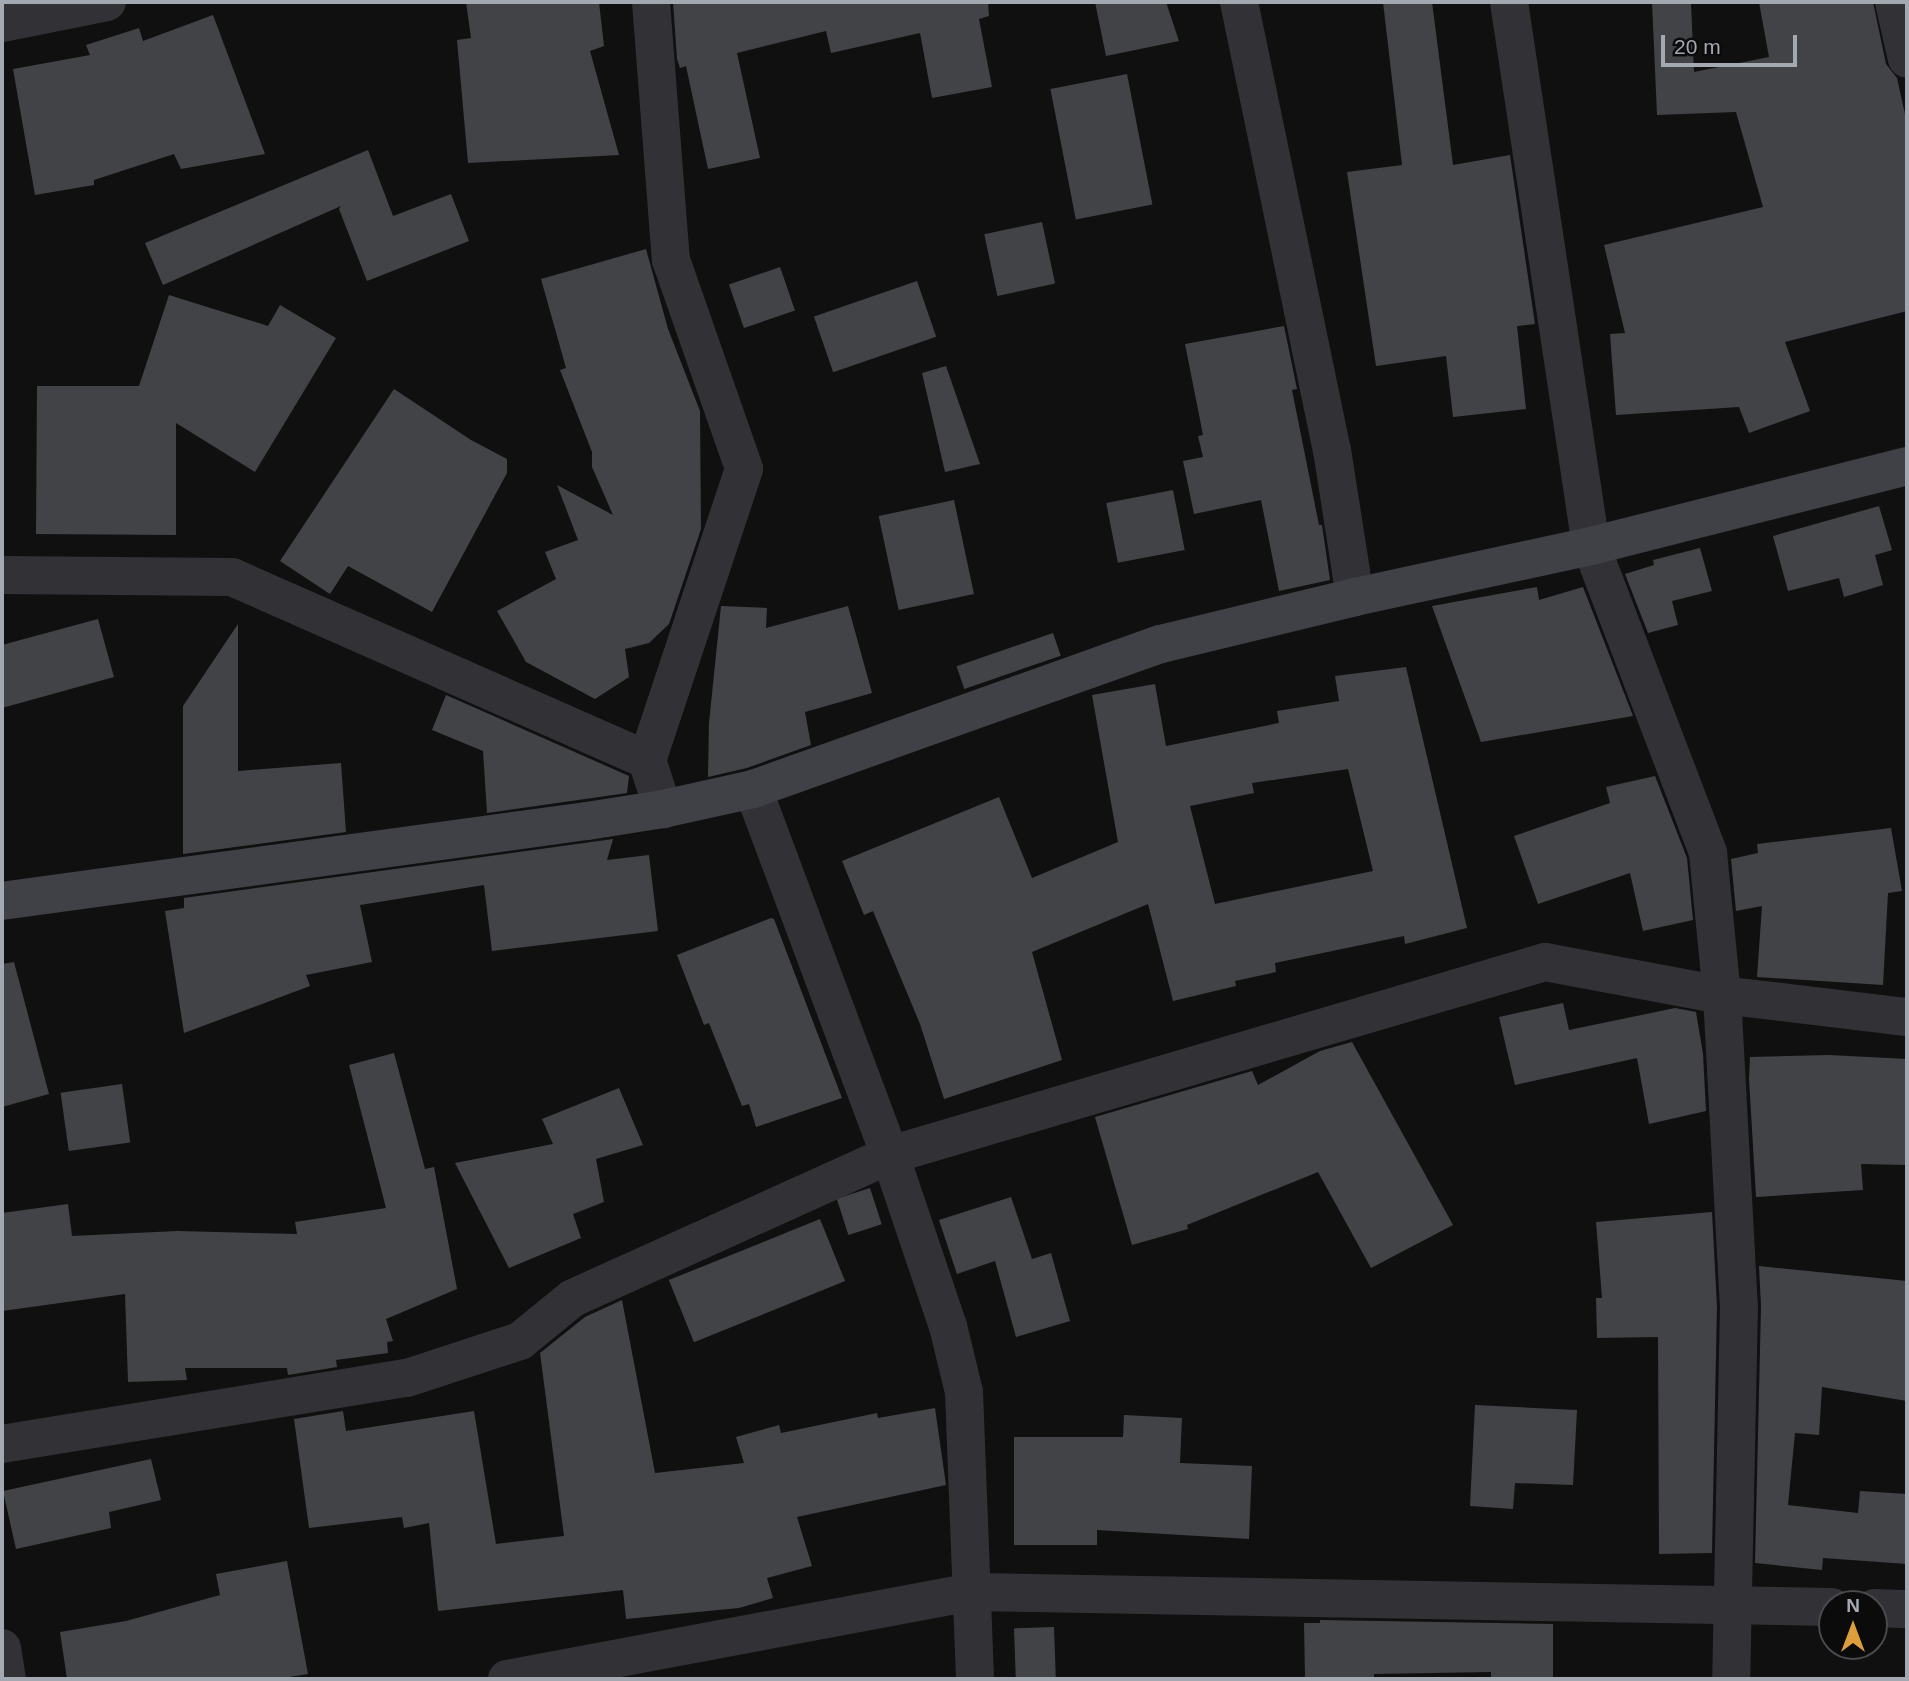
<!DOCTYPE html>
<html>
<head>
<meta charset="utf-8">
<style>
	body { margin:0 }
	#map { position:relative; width:1909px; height:1681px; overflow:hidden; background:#101011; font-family:Arial,sans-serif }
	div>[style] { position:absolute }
	.building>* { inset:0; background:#424347; transform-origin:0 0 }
	.street>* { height:38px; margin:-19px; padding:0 19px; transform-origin:19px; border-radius:19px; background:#323236 }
	.secondary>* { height:38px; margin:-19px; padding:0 19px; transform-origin:19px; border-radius:19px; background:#404146 }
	span { translate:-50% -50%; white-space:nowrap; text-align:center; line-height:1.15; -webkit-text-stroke:7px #0b0b0c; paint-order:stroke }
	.frame { position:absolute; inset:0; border:4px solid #a3a8b1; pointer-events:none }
	.north { position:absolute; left:1818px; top:1590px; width:70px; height:70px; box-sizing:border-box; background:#0b0b0c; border:2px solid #484a4e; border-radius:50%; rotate:0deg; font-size:19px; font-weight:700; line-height:28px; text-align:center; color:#a3a8b1 }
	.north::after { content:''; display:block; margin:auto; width:24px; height:32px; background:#dd9e3c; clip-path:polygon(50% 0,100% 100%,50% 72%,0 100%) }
	.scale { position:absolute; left:1661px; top:35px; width:136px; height:32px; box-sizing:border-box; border:4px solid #a3a8b1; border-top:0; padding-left:9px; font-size:21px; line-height:24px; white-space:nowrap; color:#a3a8b1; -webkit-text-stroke:5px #0b0b0c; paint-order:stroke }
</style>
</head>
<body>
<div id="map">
	<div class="building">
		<div style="clip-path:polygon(466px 2px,599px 2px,604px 46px,590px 51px,619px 155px,468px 163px,457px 40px,471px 38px)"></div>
		<div style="clip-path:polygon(673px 2px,988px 2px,989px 16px,979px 19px,992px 87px,932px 98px,920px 33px,831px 53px,826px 31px,737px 53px,760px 158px,708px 169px,686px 66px,680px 68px,677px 59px)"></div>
		<div style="clip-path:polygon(1095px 2px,1166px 2px,1179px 41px,1106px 56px)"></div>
		<div style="clip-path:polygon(1383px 2px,1432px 2px,1453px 165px,1510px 155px,1535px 324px,1517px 326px,1526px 409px,1453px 417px,1446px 356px,1376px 366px,1347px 172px,1402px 165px)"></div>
		<div style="clip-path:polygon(1652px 2px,1691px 2px,1694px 72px,1769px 57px,1759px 2px,1873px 2px,1886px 64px,1897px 78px,1907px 123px,1907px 311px,1785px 342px,1810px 411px,1749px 433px,1739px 407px,1616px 415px,1610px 334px,1625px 333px,1604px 245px,1763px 207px,1736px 112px,1657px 115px)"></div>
		<div style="clip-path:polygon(213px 15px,265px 154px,181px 169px,174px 154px,94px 180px,94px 185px,35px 195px,13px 69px,90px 55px,86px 45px,139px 28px,143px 41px)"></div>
		<div style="left:1127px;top:74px;width:133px;height:78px;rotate:79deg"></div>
		<div style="clip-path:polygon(368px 150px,393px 216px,451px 194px,469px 241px,367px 281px,339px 209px,341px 206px,163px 285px,145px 243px)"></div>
		<div style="left:1042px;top:222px;width:63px;height:59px;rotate:78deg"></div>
		<div style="clip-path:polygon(646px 249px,668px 329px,700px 411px,701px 529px,669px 624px,649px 643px,625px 649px,629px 677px,595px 699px,526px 662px,497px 611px,556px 579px,545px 552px,578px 540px,557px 485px,613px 515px,592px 467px,592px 452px,560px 370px,566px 368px,541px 279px)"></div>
		<div style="left:780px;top:267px;width:46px;height:54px;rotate:71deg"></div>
		<div style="left:917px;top:281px;width:59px;height:109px;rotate:71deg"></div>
		<div style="clip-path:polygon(169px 295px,268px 326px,280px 305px,336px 338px,255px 472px,176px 423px,176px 535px,36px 534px,37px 386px,139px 386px)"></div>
		<div style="clip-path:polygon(1284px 326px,1297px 389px,1292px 390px,1319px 525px,1322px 525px,1330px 580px,1279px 591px,1261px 500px,1194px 514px,1183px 461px,1203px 457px,1198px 436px,1203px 435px,1185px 344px)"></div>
		<div style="clip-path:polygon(946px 366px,980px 464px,945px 472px,922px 373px)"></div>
		<div style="clip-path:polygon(394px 389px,471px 440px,507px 459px,507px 473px,432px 612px,348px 566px,330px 594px,280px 561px)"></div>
		<div style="left:1173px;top:490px;width:61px;height:68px;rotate:79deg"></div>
		<div style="left:954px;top:500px;width:96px;height:77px;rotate:78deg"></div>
		<div style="clip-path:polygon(1879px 506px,1892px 550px,1875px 555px,1883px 585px,1844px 597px,1839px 578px,1788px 591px,1773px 536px)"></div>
		<div style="clip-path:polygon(1700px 548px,1712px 591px,1672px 601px,1678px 625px,1648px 633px,1625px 574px,1654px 565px,1653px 560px)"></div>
		<div style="clip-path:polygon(1537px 587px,1539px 600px,1583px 587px,1633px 716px,1481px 742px,1432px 606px)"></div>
		<div style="clip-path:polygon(721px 606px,767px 608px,766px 628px,848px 606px,872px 693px,805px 712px,811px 745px,747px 768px,708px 777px,709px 723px)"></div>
		<div style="clip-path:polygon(98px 619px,114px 677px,2px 708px,2px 645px)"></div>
		<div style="clip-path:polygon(238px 624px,238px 771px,341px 763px,346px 832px,183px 854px,183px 706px)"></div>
		<div style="left:1053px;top:633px;width:24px;height:102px;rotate:71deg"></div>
		<div style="clip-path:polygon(evenodd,1406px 667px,1467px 928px,1405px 944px,1404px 936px,1275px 963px,1276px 972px,1235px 981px,1236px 986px,1173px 1001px,1148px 904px,1032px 952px,1062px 1060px,944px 1099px,920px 1024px,873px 911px,864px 915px,842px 861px,999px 797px,1032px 878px,1118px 842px,1092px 695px,1155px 684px,1166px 746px,1279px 723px,1277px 711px,1339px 701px,1335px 676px,1406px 667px,1348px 769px,1373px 871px,1215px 904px,1190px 806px,1254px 793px,1252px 783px,1348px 769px)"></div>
		<div style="clip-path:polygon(446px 695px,629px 776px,627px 793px,487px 813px,483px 751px,432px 730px)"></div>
		<div style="clip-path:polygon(1655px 776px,1687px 858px,1693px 920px,1643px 931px,1630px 873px,1538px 904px,1514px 836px,1610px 803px,1606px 787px)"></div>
		<div style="clip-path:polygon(1891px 828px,1902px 891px,1888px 893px,1883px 985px,1757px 977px,1762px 906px,1736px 911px,1731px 859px,1758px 853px,1757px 844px)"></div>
		<div style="clip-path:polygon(613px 839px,607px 860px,649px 855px,658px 931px,492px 951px,484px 885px,360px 905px,372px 962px,306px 975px,310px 986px,184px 1033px,165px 911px,184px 908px,184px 898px)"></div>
		<div style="clip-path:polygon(771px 918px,774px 919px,842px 1098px,756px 1127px,749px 1104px,742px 1106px,709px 1023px,704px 1025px,677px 955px)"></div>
		<div style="clip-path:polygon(14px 962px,49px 1094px,2px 1107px,2px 964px)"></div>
		<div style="clip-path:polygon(1563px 1003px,1569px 1030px,1675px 1008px,1696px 1012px,1703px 1054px,1706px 1111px,1649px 1124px,1637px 1058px,1515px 1085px,1499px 1017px)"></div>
		<div style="clip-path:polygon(1352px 1042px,1453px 1225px,1371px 1268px,1318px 1172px,1187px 1225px,1188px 1229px,1132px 1245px,1095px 1117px,1252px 1071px,1258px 1085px,1320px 1051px)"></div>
		<div style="clip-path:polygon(394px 1053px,425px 1169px,434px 1167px,457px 1289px,386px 1319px,393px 1341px,387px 1342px,388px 1353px,336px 1360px,337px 1367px,288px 1375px,287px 1368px,185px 1368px,187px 1380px,128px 1382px,125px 1294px,2px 1311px,2px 1213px,68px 1204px,72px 1236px,177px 1231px,297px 1234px,295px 1222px,386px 1208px,349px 1065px)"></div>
		<div style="clip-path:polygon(1829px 1055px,1907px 1059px,1907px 1165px,1861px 1164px,1863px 1190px,1756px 1197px,1749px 1079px,1750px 1057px)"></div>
		<div style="left:122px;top:1084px;width:59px;height:62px;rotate:82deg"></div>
		<div style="clip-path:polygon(619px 1088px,643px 1145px,596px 1159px,604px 1202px,573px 1214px,581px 1238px,509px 1268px,455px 1163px,553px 1144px,542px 1119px)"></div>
		<div style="left:870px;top:1188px;width:38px;height:35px;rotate:72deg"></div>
		<div style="clip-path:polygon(1011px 1197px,1032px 1259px,1051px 1253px,1070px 1321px,1016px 1337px,995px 1261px,957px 1274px,939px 1220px)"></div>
		<div style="clip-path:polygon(1712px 1212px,1717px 1306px,1712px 1553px,1659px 1554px,1658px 1337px,1597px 1338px,1596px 1298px,1602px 1298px,1596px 1222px)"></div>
		<div style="left:820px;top:1219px;width:67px;height:163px;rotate:68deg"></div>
		<div style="clip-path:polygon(1759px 1266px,1907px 1281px,1907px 1401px,1822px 1387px,1819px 1435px,1795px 1433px,1788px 1505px,1858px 1513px,1860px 1491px,1907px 1494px,1907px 1564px,1823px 1558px,1822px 1570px,1755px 1563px,1761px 1306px)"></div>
		<div style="clip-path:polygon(622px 1300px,655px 1473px,744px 1463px,736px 1437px,779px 1425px,781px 1433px,877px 1413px,878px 1418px,935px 1408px,946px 1485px,797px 1517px,812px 1566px,767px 1578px,773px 1598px,739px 1608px,626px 1619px,623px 1590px,438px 1611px,429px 1523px,404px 1528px,402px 1517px,309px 1528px,294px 1419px,343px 1411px,346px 1431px,474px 1411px,496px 1544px,564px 1536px,540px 1353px,585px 1317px)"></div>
		<div style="clip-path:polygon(1475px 1405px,1577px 1410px,1573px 1485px,1515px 1483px,1513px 1509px,1470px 1506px)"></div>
		<div style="clip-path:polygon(1124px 1415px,1182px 1418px,1180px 1463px,1252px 1466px,1249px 1539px,1097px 1530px,1097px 1545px,1014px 1545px,1014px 1437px,1123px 1437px)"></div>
		<div style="clip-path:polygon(151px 1459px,161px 1500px,109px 1512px,111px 1528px,16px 1549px,3px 1491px)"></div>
		<div style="clip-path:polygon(287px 1561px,308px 1674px,277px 1679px,67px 1679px,60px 1632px,126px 1621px,220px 1595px,216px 1574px)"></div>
		<div style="clip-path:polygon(1320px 1620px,1553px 1624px,1553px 1679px,1491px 1679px,1491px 1672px,1374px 1674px,1374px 1679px,1305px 1679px,1304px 1623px,1320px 1623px)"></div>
		<div style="left:1054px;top:1627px;width:52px;height:40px;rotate:88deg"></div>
	</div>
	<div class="street">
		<div style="left:651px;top:2px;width:259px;rotate:85.6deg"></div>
		<div style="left:671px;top:260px;width:221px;rotate:70.7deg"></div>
		<div style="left:744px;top:469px;width:307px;rotate:108.4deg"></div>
		<div style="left:647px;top:760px;width:52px;rotate:71.9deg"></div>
		<div style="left:1239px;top:2px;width:458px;rotate:78.3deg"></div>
		<div style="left:1332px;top:450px;width:149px;rotate:81.1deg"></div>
		<div style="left:1509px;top:2px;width:550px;rotate:81.43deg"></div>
		<div style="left:1591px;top:546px;width:329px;rotate:69.1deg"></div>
		<div style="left:1708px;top:853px;width:143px;rotate:84.4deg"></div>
		<div style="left:1722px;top:995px;width:311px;rotate:86.9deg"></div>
		<div style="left:1739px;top:1306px;width:373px;rotate:91.2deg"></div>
		<div style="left:1894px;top:2px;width:58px;rotate:77.2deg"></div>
		<div style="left:2px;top:23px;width:107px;rotate:-11.3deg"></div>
		<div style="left:2px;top:575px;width:230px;rotate:0.5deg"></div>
		<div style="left:232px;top:577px;width:454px;rotate:23.8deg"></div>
		<div style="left:753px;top:789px;width:391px;rotate:69.5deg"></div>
		<div style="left:890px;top:1155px;width:181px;rotate:71.3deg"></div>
		<div style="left:948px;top:1326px;width:68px;rotate:76.4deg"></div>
		<div style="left:964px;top:1392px;width:287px;rotate:87.8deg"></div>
		<div style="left:2px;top:1444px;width:410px;rotate:-9.3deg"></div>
		<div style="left:407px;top:1378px;width:119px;rotate:-18.1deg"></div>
		<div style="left:520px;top:1341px;width:68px;rotate:-39.1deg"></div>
		<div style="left:573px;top:1298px;width:348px;rotate:-24.3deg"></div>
		<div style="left:890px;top:1155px;width:683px;rotate:-16.42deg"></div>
		<div style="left:1545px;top:962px;width:180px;rotate:10.6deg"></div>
		<div style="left:1722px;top:995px;width:186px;rotate:6.8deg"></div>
		<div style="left:1874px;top:1608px;width:33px;rotate:2deg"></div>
		<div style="left:2px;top:1648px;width:31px;rotate:81deg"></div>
		<div style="left:507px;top:1679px;width:472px;rotate:-10.6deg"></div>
		<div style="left:971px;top:1592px;width:861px;rotate:1deg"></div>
	</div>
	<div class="secondary">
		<div style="left:2px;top:901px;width:590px;rotate:-7.79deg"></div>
		<div style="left:587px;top:821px;width:77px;rotate:-9deg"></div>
		<div style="left:663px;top:809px;width:92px;rotate:-12.5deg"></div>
		<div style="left:753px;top:789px;width:433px;rotate:-19.6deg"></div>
		<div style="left:1161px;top:644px;width:200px;rotate:-13.6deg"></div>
		<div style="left:1355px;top:597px;width:241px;rotate:-12.2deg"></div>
		<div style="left:1591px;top:546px;width:326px;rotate:-14.2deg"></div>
	</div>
	<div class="frame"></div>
	<div class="north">N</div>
	<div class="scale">20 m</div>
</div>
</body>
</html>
